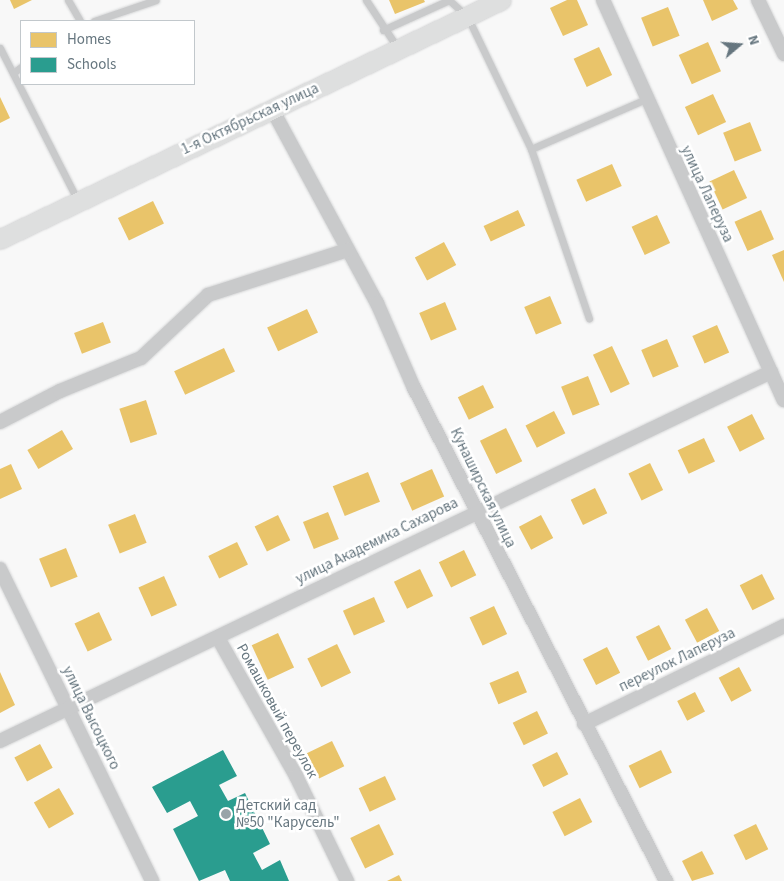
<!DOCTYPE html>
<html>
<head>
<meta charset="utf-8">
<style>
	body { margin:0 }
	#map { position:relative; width:784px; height:881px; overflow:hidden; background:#f8f8f8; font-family:"Source Sans 3",sans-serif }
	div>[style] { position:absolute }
	.homes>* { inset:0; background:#e9c46a; transform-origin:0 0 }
	.schools>* { inset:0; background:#2a9d8f }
	.roads { filter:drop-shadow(0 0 1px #d4d5d6) drop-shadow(0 0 1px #d4d5d6) }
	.lane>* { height:7px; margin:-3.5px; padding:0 3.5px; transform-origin:3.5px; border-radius:3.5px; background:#c9cacb }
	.street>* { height:14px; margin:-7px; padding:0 7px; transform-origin:7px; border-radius:7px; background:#c9cacb }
	.secondary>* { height:19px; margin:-9.5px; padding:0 9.5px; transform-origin:9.5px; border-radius:9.5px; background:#dedfdf }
	.dots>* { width:14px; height:14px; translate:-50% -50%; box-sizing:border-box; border:2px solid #fff; border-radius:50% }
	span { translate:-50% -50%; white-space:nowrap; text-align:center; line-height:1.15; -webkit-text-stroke:5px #fff; paint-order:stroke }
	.street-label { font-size:15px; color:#66767f }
	.poi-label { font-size:15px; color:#66767f }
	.left { translate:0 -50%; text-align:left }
	.legend { position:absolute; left:20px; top:20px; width:175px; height:65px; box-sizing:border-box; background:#fff; border:1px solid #c2c8cc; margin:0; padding:6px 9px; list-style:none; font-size:15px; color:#66767f }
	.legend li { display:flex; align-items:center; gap:10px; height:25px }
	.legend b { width:25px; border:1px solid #c2c8cc }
	.north { position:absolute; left:714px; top:20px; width:50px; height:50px; -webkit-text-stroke:4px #fff; paint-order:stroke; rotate:72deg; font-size:14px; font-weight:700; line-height:20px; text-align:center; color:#66767f }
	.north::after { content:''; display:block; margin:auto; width:18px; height:22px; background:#66767f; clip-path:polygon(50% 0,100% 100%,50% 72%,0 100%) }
</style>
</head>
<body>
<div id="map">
	<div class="homes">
		<div style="clip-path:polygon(10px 0,32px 0,14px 9px)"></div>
		<div style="clip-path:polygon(389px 0,424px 0,425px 2px,395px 14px)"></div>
		<div style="clip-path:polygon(567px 0,577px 0,588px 25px,563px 36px,550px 8px)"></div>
		<div style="clip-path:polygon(703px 0,733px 0,738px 9px,712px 21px)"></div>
		<div style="left:668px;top:7px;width:31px;height:29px;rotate:68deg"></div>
		<div style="left:708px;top:42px;width:32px;height:32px;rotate:66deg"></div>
		<div style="left:599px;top:47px;width:31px;height:28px;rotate:65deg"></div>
		<div style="left:713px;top:94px;width:31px;height:31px;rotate:65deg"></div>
		<div style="clip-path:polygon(0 97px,10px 118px,0 123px)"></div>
		<div style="left:750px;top:122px;width:31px;height:29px;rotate:68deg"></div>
		<div style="left:612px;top:164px;width:24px;height:39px;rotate:66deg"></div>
		<div style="left:734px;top:170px;width:31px;height:27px;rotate:65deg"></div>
		<div style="left:153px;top:201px;width:25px;height:39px;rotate:64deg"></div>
		<div style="left:518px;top:210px;width:17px;height:38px;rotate:65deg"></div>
		<div style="left:761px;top:210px;width:32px;height:29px;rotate:66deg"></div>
		<div style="left:657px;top:215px;width:31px;height:28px;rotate:65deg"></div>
		<div style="left:444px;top:242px;width:26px;height:33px;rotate:62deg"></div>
		<div style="clip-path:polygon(784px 250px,784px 282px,772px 255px)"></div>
		<div style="left:550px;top:296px;width:30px;height:28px;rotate:67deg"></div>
		<div style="left:445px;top:302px;width:30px;height:28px;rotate:67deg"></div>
		<div style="left:307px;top:309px;width:26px;height:44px;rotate:65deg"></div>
		<div style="left:103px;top:322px;width:22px;height:31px;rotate:69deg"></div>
		<div style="left:717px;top:325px;width:30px;height:27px;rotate:66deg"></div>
		<div style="left:667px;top:339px;width:30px;height:28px;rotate:67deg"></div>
		<div style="left:612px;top:346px;width:42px;height:21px;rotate:65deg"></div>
		<div style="left:224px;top:348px;width:26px;height:55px;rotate:65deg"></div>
		<div style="left:588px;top:376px;width:31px;height:29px;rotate:68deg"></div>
		<div style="left:483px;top:385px;width:25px;height:28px;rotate:64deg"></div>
		<div style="left:146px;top:400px;width:36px;height:28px;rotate:72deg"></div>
		<div style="left:554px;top:411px;width:25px;height:32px;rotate:63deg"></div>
		<div style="left:752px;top:414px;width:28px;height:28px;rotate:63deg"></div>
		<div style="left:506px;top:428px;width:37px;height:29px;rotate:64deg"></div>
		<div style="left:62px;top:430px;width:22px;height:40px;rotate:60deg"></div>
		<div style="left:704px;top:438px;width:26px;height:29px;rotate:65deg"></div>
		<div style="left:650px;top:463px;width:30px;height:24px;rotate:64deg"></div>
		<div style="clip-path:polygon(11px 464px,22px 489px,0 499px,0 469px)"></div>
		<div style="left:432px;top:469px;width:30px;height:35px;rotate:66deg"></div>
		<div style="left:368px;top:472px;width:32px;height:38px;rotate:68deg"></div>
		<div style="left:595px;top:488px;width:28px;height:27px;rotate:64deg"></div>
		<div style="left:328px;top:512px;width:29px;height:27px;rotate:68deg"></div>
		<div style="left:135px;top:514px;width:31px;height:29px;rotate:68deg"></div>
		<div style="left:278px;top:515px;width:28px;height:26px;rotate:64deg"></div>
		<div style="left:541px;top:515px;width:26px;height:25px;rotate:62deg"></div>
		<div style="left:237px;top:542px;width:25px;height:32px;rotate:64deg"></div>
		<div style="left:66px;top:548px;width:31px;height:29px;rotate:68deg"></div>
		<div style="left:464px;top:550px;width:28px;height:28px;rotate:64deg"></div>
		<div style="left:420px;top:569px;width:30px;height:29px;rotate:64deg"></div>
		<div style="left:762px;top:574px;width:28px;height:25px;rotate:63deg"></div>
		<div style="left:164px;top:576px;width:32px;height:28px;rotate:66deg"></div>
		<div style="left:374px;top:597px;width:27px;height:34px;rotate:66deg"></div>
		<div style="left:494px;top:606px;width:31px;height:27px;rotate:65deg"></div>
		<div style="left:707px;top:608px;width:26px;height:25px;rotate:62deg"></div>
		<div style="left:99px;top:612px;width:31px;height:27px;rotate:65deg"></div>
		<div style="left:659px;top:625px;width:27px;height:26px;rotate:63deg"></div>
		<div style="left:278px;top:633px;width:38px;height:29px;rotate:65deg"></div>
		<div style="left:337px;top:644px;width:32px;height:33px;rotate:64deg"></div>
		<div style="left:607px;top:647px;width:29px;height:27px;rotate:63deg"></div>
		<div style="left:739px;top:667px;width:27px;height:23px;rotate:62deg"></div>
		<div style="left:518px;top:671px;width:23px;height:31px;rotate:67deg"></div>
		<div style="clip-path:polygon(0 672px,15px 705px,0 713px)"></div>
		<div style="left:695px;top:692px;width:22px;height:20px;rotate:63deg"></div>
		<div style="left:537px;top:711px;width:25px;height:27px;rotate:64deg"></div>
		<div style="left:332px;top:741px;width:28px;height:28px;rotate:64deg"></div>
		<div style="left:40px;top:744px;width:27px;height:29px;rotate:62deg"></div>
		<div style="left:661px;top:750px;width:25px;height:36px;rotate:64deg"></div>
		<div style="left:557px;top:752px;width:25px;height:28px;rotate:63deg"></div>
		<div style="left:385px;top:776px;width:26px;height:29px;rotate:65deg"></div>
		<div style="left:59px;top:788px;width:30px;height:29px;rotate:60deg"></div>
		<div style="left:580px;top:798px;width:27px;height:31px;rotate:63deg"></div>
		<div style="left:379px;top:824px;width:34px;height:32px;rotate:64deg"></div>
		<div style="left:756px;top:824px;width:28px;height:25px;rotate:64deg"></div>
		<div style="clip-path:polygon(702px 851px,714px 874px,692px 881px,682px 861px)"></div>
		<div style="clip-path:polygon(399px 875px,402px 881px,387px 881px)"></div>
	</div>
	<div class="schools">
		<div style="clip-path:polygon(223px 750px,237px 776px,219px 785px,228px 801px,245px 793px,270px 844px,253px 853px,262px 870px,280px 860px,289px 881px,230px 881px,225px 870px,199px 881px,173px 829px,198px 816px,190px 801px,167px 813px,152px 787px)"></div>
	</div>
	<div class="roads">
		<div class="lane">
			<div style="left:68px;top:0;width:24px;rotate:60deg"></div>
			<div style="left:366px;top:0;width:56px;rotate:56.6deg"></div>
			<div style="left:449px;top:0;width:24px;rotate:42deg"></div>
			<div style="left:467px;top:16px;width:148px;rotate:64.3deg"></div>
			<div style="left:531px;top:149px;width:179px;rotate:71.1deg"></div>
			<div style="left:94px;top:21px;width:65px;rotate:-18.7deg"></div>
			<div style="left:383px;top:30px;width:72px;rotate:-24.4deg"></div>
			<div style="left:0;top:48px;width:172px;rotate:63deg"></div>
			<div style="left:13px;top:73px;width:10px;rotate:-37deg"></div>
			<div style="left:531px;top:149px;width:125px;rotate:-23.5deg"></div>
		</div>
		<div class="street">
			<div style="left:603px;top:0;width:439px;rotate:65.7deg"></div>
			<div style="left:758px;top:0;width:60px;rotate:64.3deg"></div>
			<div style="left:272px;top:109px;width:221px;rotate:61.6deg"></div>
			<div style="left:377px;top:303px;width:93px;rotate:66.5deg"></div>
			<div style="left:414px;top:388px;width:554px;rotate:62.93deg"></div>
			<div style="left:0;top:422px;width:68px;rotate:-27.3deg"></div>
			<div style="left:60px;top:391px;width:87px;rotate:-22.2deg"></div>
			<div style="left:141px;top:358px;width:92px;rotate:-43.2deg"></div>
			<div style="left:208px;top:295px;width:146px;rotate:-17.9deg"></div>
			<div style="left:0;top:569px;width:347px;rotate:64deg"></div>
			<div style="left:218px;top:638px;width:159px;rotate:60.5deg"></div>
			<div style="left:296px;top:776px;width:117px;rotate:64.1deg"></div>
			<div style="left:584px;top:724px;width:223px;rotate:-26.1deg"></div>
			<div style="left:0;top:741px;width:855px;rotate:-25.58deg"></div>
		</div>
		<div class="secondary">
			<div style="left:0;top:239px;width:555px;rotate:-25.5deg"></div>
		</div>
	</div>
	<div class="dots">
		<div style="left:226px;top:814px;background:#99a4a9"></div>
	</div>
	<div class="street-label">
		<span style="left:250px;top:119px;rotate:-25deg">1-я Октябрьская улица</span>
		<span style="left:707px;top:194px;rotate:65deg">улица Лаперуза</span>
		<span style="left:483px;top:488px;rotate:64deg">Кунаширская улица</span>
		<span style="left:377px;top:541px;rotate:-26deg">улица Академика Сахарова</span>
		<span style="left:677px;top:660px;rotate:-26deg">переулок Лаперуза</span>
		<span style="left:277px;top:711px;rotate:61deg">Ромашковый переулок</span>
		<span style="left:91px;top:718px;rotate:64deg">улица Высоцкого</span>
	</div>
	<div class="poi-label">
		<span class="left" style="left:236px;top:814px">Детский сад<br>№50 "Карусель"</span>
	</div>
	<ul class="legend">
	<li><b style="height:14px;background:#e9c46a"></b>Homes</li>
	<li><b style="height:14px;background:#2a9d8f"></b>Schools</li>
	</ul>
	<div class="north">N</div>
</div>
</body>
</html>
